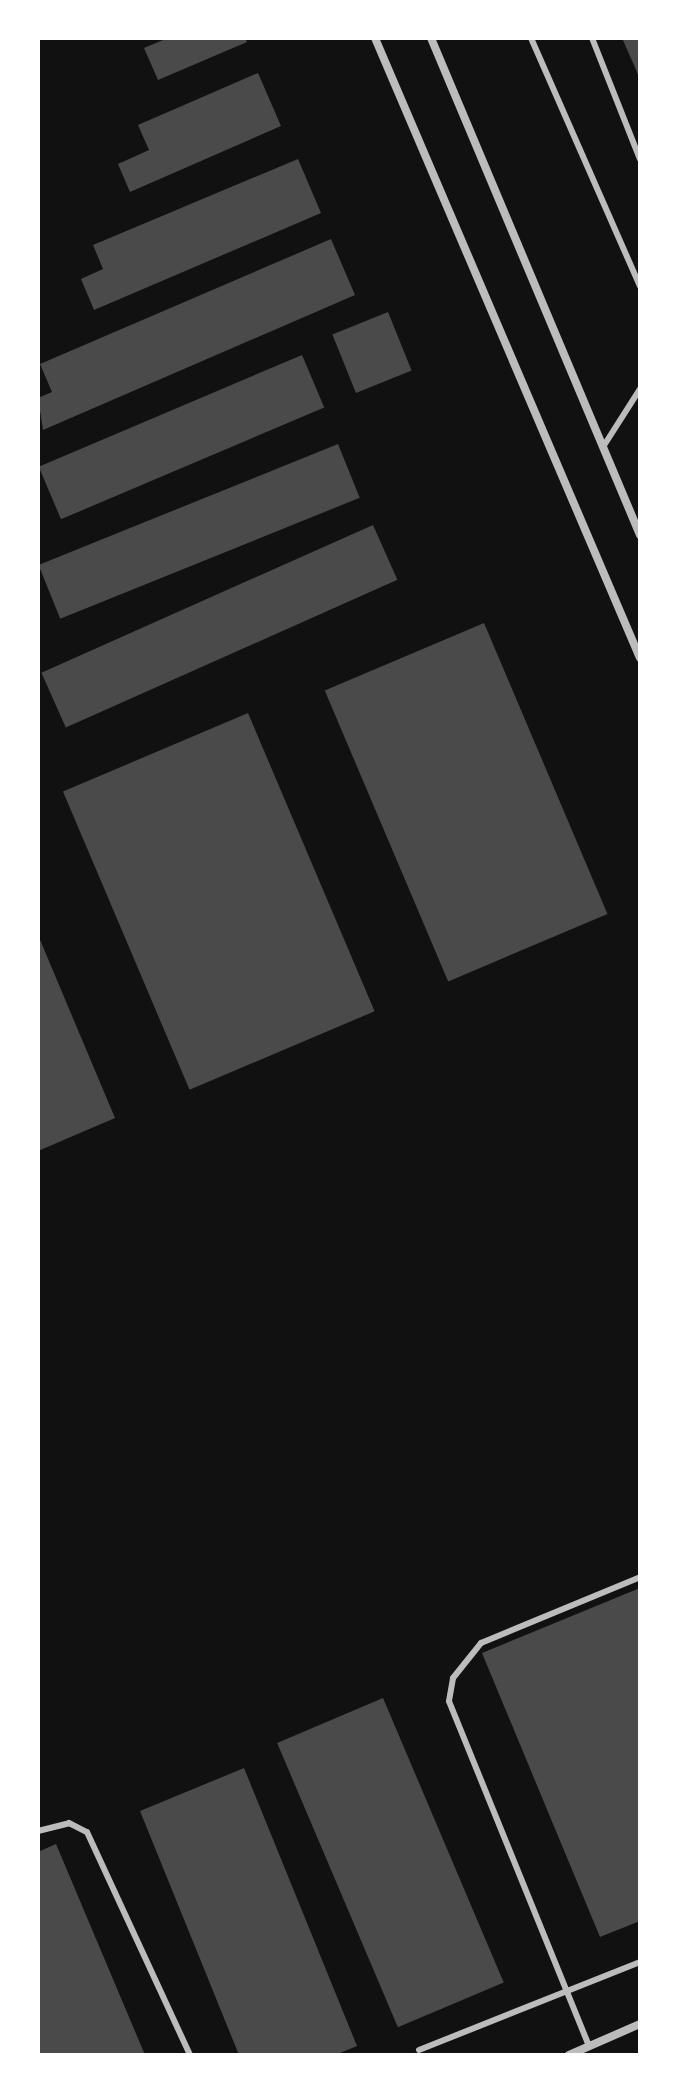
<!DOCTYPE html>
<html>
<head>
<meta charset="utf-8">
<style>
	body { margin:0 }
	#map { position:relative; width:678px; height:2093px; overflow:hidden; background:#111; font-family:Barlow,sans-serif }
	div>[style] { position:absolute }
	.building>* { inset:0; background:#4a4a4a; transform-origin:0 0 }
	.service>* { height:6px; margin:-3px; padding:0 3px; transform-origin:3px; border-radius:3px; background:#bcbcbc }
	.minor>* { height:8px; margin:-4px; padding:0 4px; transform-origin:4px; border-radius:4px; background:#bcbcbc }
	span { translate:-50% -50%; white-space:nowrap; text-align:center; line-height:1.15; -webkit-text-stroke:6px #fff; paint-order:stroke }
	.frame { position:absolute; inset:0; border:40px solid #fff; pointer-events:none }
</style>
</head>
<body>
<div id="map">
	<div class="building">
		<div style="clip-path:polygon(168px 38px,245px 38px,247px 42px,158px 80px,144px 48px)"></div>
		<div style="clip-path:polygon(622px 38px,640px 38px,640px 79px)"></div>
		<div style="clip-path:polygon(258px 73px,281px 126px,130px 192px,118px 164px,149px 150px,138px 125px)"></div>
		<div style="clip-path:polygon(298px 159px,321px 213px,94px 310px,81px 279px,103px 269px,93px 245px)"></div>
		<div style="clip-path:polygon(331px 239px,355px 295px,43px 430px,38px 398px,52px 392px,40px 364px)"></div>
		<div style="left:388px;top:312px;width:63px;height:60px;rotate:68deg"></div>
		<div style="left:302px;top:355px;width:57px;height:286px;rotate:67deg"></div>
		<div style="left:338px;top:444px;width:58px;height:323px;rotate:68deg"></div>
		<div style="left:373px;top:525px;width:60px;height:363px;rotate:66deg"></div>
		<div style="left:484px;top:623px;width:316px;height:173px;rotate:67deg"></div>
		<div style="left:248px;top:713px;width:324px;height:201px;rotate:67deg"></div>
		<div style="clip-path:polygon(38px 935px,115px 1118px,38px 1151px)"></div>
		<div style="clip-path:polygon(640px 1588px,640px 1921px,600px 1937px,482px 1653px)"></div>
		<div style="left:383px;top:1698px;width:309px;height:115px;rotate:67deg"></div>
		<div style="clip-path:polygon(244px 1768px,357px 2046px,335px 2055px,239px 2055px,140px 1811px)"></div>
		<div style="clip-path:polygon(56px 1844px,145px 2055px,38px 2055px,38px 1852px)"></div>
	</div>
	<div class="service">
		<div style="left:531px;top:38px;width:271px;rotate:66.3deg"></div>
		<div style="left:592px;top:38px;width:130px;rotate:68.4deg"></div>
		<div style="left:603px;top:447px;width:69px;rotate:-57.5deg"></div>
		<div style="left:38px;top:1831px;width:32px;rotate:-14deg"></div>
		<div style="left:69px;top:1823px;width:20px;rotate:27deg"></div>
		<div style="left:87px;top:1832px;width:246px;rotate:65.2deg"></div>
		<div style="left:589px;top:2046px;width:372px;rotate:-112.1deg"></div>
		<div style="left:449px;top:1701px;width:23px;rotate:-80deg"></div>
		<div style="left:453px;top:1678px;width:45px;rotate:-51.3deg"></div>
		<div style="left:481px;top:1643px;width:172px;rotate:-22.5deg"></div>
		<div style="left:419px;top:2050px;width:238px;rotate:-21.7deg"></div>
	</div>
	<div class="minor">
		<div style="left:375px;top:38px;width:674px;rotate:66.86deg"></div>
		<div style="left:431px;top:38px;width:539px;rotate:67.19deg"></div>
		<div style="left:569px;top:2055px;width:77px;rotate:-23.6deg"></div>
	</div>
	<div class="frame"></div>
</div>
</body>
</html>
